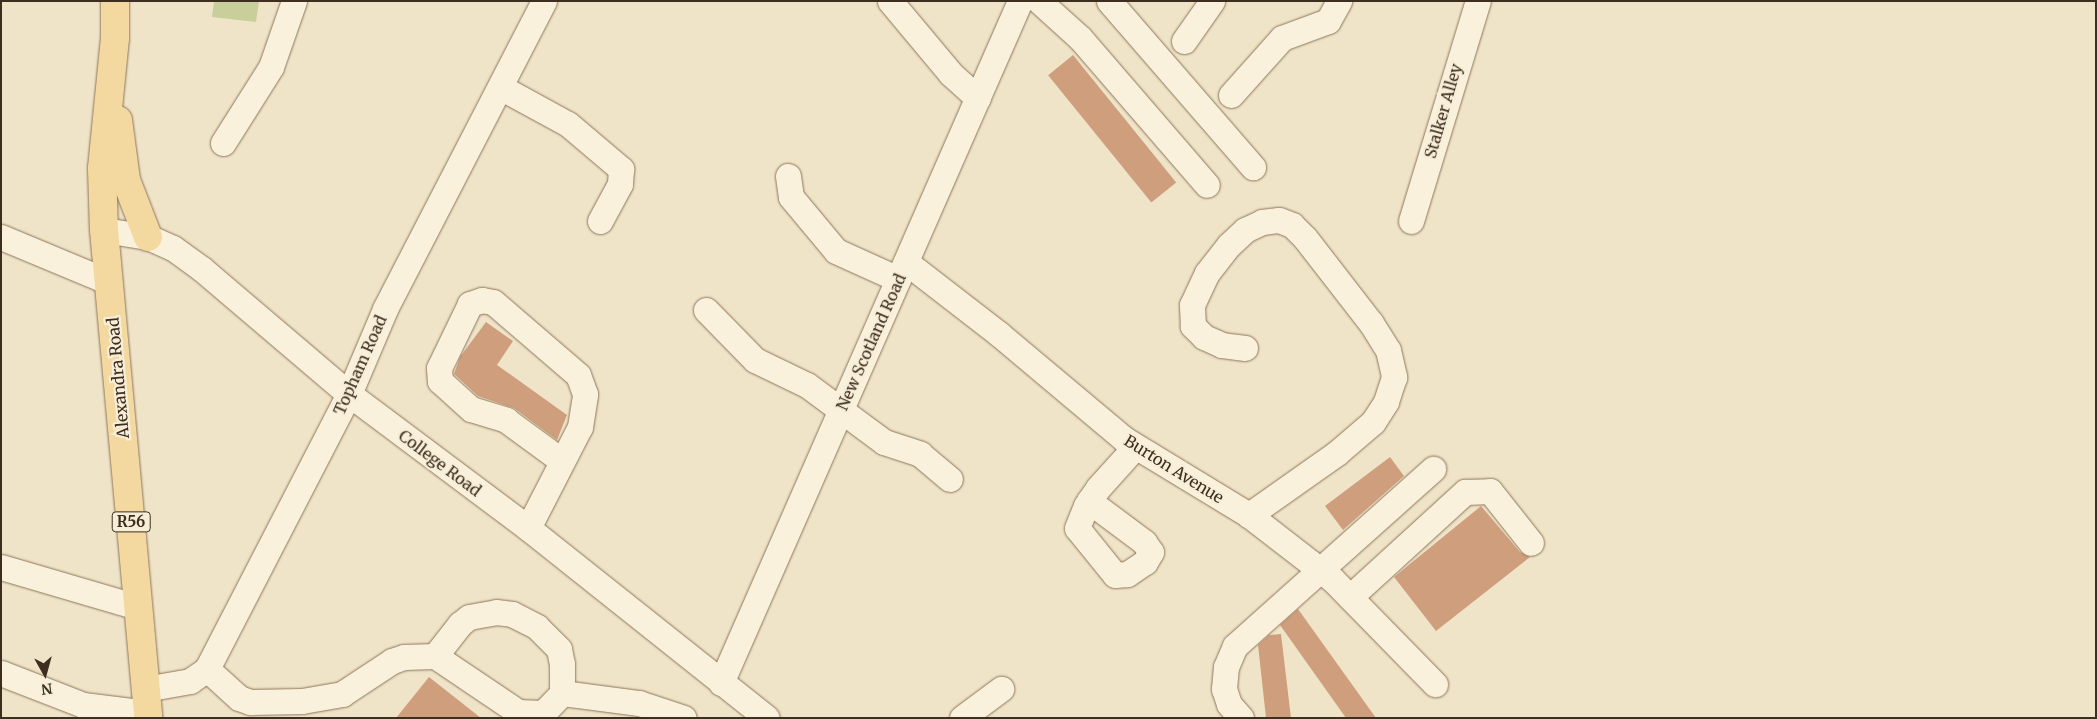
<!DOCTYPE html>
<html>
<head>
<meta charset="utf-8">
<style>
	body { margin:0 }
	#map { position:relative; width:2097px; height:719px; overflow:hidden; background:#f0e4c8; font-family:Merriweather,serif }
	div>[style] { position:absolute }
	.green>* { inset:0; background:#c9cf9b }
	.building>* { inset:0; background:#cf9f7d; transform-origin:0 0 }
	.roads { filter:drop-shadow(0 0 1px #8d765c) drop-shadow(0 0 1px #8d765c) }
	.minor>* { height:25px; margin:-12.5px; padding:0 12.5px; transform-origin:12.5px; border-radius:12.5px; background:#faf1dc }
	.major>* { height:28px; margin:-14px; padding:0 14px; transform-origin:14px; border-radius:14px; background:#f3d9a0 }
	span { translate:-50% -50%; white-space:nowrap; text-align:center; line-height:1.15; -webkit-text-stroke:4.5px #f7eed8; paint-order:stroke }
	.shield-label span { padding:1px 4px; background:#f7eed8; border:1px solid; border-radius:4px; -webkit-text-stroke-width:0 }
	.shield-label { font-size:15px; color:#3d2e20; font-weight:700 }
	.street-label { font-size:16px; color:#3d2e20 }
	.frame { position:absolute; inset:0; border:2px solid #3d2e20; pointer-events:none }
	.north { position:absolute; left:20px; top:649px; width:50px; height:50px; -webkit-text-stroke:4px #f7eed8; paint-order:stroke; rotate:173deg; font-size:14px; font-weight:700; line-height:20px; text-align:center; color:#3d2e20 }
	.north::after { content:''; display:block; margin:auto; width:18px; height:22px; background:#3d2e20; clip-path:polygon(50% 0,100% 100%,50% 72%,0 100%) }
</style>
</head>
<body>
<div id="map">
	<div class="green">
		<div style="clip-path:polygon(214px 1px,259px 1px,256px 22px,212px 17px)"></div>
	</div>
	<div class="building">
		<div style="left:1073px;top:55px;width:164px;height:32px;rotate:51deg"></div>
		<div style="clip-path:polygon(486px 322px,513px 341px,497px 365px,567px 415px,557px 440px,514px 408px,478px 396px,454px 374px,460px 357px)"></div>
		<div style="clip-path:polygon(1390px 457px,1404px 476px,1343px 530px,1325px 506px)"></div>
		<div style="clip-path:polygon(1481px 506px,1520px 552px,1530px 557px,1436px 631px,1394px 577px)"></div>
		<div style="clip-path:polygon(1298px 609px,1376px 718px,1346px 718px,1280px 625px)"></div>
		<div style="clip-path:polygon(1281px 634px,1291px 718px,1266px 718px,1258px 645px,1269px 635px)"></div>
		<div style="clip-path:polygon(429px 677px,481px 718px,396px 718px)"></div>
	</div>
	<div class="roads">
		<div class="minor">
			<div style="left:890px;top:1px;width:95px;rotate:50.1deg"></div>
			<div style="left:951px;top:74px;width:36px;rotate:42deg"></div>
			<div style="left:1039px;top:1px;width:55px;rotate:42.1deg"></div>
			<div style="left:1080px;top:38px;width:194px;rotate:49.2deg"></div>
			<div style="left:1109px;top:1px;width:220px;rotate:49.1deg"></div>
			<div style="left:1184px;top:41px;width:49px;rotate:-55deg"></div>
			<div style="left:500px;top:87px;width:77px;rotate:28.6deg"></div>
			<div style="left:568px;top:124px;width:70px;rotate:40.3deg"></div>
			<div style="left:621px;top:169px;width:15px;rotate:94deg"></div>
			<div style="left:620px;top:184px;width:42px;rotate:118.4deg"></div>
			<div style="left:1231px;top:95px;width:76px;rotate:-48.2deg"></div>
			<div style="left:1282px;top:38px;width:49px;rotate:-20.3deg"></div>
			<div style="left:1328px;top:21px;width:23px;rotate:-61deg"></div>
			<div style="left:223px;top:143px;width:90px;rotate:-57.7deg"></div>
			<div style="left:271px;top:67px;width:70px;rotate:-70.8deg"></div>
			<div style="left:788px;top:176px;width:21px;rotate:82deg"></div>
			<div style="left:791px;top:197px;width:70px;rotate:50.2deg"></div>
			<div style="left:836px;top:251px;width:68px;rotate:24.3deg"></div>
			<div style="left:1411px;top:221px;width:230px;rotate:-73.1deg"></div>
			<div style="left:104px;top:230px;width:45px;rotate:9deg"></div>
			<div style="left:148px;top:237px;width:27px;rotate:24deg"></div>
			<div style="left:173px;top:248px;width:36px;rotate:36deg"></div>
			<div style="left:202px;top:269px;width:193px;rotate:40.4deg"></div>
			<div style="left:349px;top:394px;width:224px;rotate:36.8deg"></div>
			<div style="left:528px;top:528px;width:305px;rotate:38.5deg"></div>
			<div style="left:1px;top:237px;width:117px;rotate:22.6deg"></div>
			<div style="left:906px;top:262px;width:118px;rotate:37.7deg"></div>
			<div style="left:999px;top:334px;width:163px;rotate:40deg"></div>
			<div style="left:1124px;top:439px;width:146px;rotate:31.3deg"></div>
			<div style="left:1249px;top:515px;width:106px;rotate:37.7deg"></div>
			<div style="left:1333px;top:580px;width:146px;rotate:45.6deg"></div>
			<div style="left:706px;top:310px;width:70px;rotate:45.6deg"></div>
			<div style="left:755px;top:360px;width:58px;rotate:25.7deg"></div>
			<div style="left:807px;top:385px;width:96px;rotate:36.5deg"></div>
			<div style="left:884px;top:442px;width:38px;rotate:18deg"></div>
			<div style="left:920px;top:454px;width:39px;rotate:40deg"></div>
			<div style="left:1245px;top:348px;width:23px;rotate:-173deg"></div>
			<div style="left:1222px;top:345px;width:20px;rotate:-156deg"></div>
			<div style="left:1204px;top:337px;width:16px;rotate:-135deg"></div>
			<div style="left:1193px;top:326px;width:21px;rotate:-93deg"></div>
			<div style="left:1192px;top:305px;width:35px;rotate:-65deg"></div>
			<div style="left:1207px;top:273px;width:36px;rotate:-52deg"></div>
			<div style="left:1229px;top:245px;width:22px;rotate:-43deg"></div>
			<div style="left:1245px;top:230px;width:19px;rotate:-25deg"></div>
			<div style="left:1262px;top:222px;width:17px;rotate:-7deg"></div>
			<div style="left:1279px;top:220px;width:14px;rotate:21deg"></div>
			<div style="left:1292px;top:225px;width:18px;rotate:45deg"></div>
			<div style="left:1305px;top:238px;width:108px;rotate:52.2deg"></div>
			<div style="left:1371px;top:323px;width:32px;rotate:58deg"></div>
			<div style="left:1388px;top:350px;width:28px;rotate:77deg"></div>
			<div style="left:1394px;top:377px;width:26px;rotate:108deg"></div>
			<div style="left:1386px;top:402px;width:24px;rotate:123deg"></div>
			<div style="left:1373px;top:422px;width:48px;rotate:139.3deg"></div>
			<div style="left:1337px;top:453px;width:108px;rotate:144.8deg"></div>
			<div style="left:1089px;top:501px;width:69px;rotate:36.7deg"></div>
			<div style="left:1144px;top:542px;width:12px;rotate:55deg"></div>
			<div style="left:1151px;top:552px;width:12px;rotate:121deg"></div>
			<div style="left:1145px;top:562px;width:22px;rotate:146deg"></div>
			<div style="left:1127px;top:574px;width:12px;rotate:175deg"></div>
			<div style="left:1115px;top:575px;width:60px;rotate:-129deg"></div>
			<div style="left:1077px;top:528px;width:24px;rotate:-68deg"></div>
			<div style="left:1086px;top:506px;width:6px;rotate:-59deg"></div>
			<div style="left:1089px;top:501px;width:16px;rotate:-55deg"></div>
			<div style="left:1098px;top:488px;width:55px;rotate:-47.9deg"></div>
			<div style="left:528px;top:528px;width:114px;rotate:-62.8deg"></div>
			<div style="left:580px;top:427px;width:33px;rotate:-81deg"></div>
			<div style="left:585px;top:394px;width:20px;rotate:-110deg"></div>
			<div style="left:578px;top:375px;width:112px;rotate:-139.3deg"></div>
			<div style="left:493px;top:302px;width:11px;rotate:-170deg"></div>
			<div style="left:482px;top:300px;width:13px;rotate:162deg"></div>
			<div style="left:470px;top:304px;width:71px;rotate:115.8deg"></div>
			<div style="left:439px;top:368px;width:13px;rotate:86deg"></div>
			<div style="left:440px;top:381px;width:42px;rotate:42.1deg"></div>
			<div style="left:471px;top:409px;width:37px;rotate:17deg"></div>
			<div style="left:506px;top:420px;width:69px;rotate:36.2deg"></div>
			<div style="left:1px;top:567px;width:143px;rotate:16.3deg"></div>
			<div style="left:1350px;top:597px;width:156px;rotate:-42.4deg"></div>
			<div style="left:1465px;top:492px;width:25px;rotate:-2deg"></div>
			<div style="left:1490px;top:491px;width:66px;rotate:51.7deg"></div>
			<div style="left:435px;top:656px;width:41px;rotate:-52deg"></div>
			<div style="left:460px;top:624px;width:11px;rotate:-38deg"></div>
			<div style="left:469px;top:617px;width:27px;rotate:-10deg"></div>
			<div style="left:496px;top:612px;width:16px;rotate:7deg"></div>
			<div style="left:512px;top:614px;width:28px;rotate:27deg"></div>
			<div style="left:537px;top:627px;width:31px;rotate:45deg"></div>
			<div style="left:559px;top:649px;width:15px;rotate:79deg"></div>
			<div style="left:562px;top:664px;width:29px;rotate:90deg"></div>
			<div style="left:207px;top:669px;width:43px;rotate:42.2deg"></div>
			<div style="left:239px;top:698px;width:12px;rotate:20deg"></div>
			<div style="left:250px;top:702px;width:52px;rotate:-1.1deg"></div>
			<div style="left:302px;top:701px;width:41px;rotate:-9.9deg"></div>
			<div style="left:342px;top:694px;width:60px;rotate:-33.4deg"></div>
			<div style="left:392px;top:661px;width:13px;rotate:-18deg"></div>
			<div style="left:404px;top:657px;width:31px;rotate:-2deg"></div>
			<div style="left:435px;top:656px;width:100px;rotate:34deg"></div>
			<div style="left:518px;top:712px;width:25px;rotate:2deg"></div>
			<div style="left:543px;top:713px;width:28px;rotate:-46deg"></div>
			<div style="left:562px;top:693px;width:78px;rotate:7.4deg"></div>
			<div style="left:639px;top:703px;width:47px;rotate:18.4deg"></div>
			<div style="left:1px;top:673px;width:88px;rotate:21.3deg"></div>
			<div style="left:83px;top:705px;width:65px;rotate:7deg"></div>
			<div style="left:721px;top:683px;width:745px;rotate:-66.33deg"></div>
			<div style="left:145px;top:689px;width:46px;rotate:-10.1deg"></div>
			<div style="left:190px;top:681px;width:21px;rotate:-35deg"></div>
			<div style="left:207px;top:669px;width:309px;rotate:-62.7deg"></div>
			<div style="left:349px;top:394px;width:92px;rotate:-67deg"></div>
			<div style="left:385px;top:309px;width:347px;rotate:-62.7deg"></div>
			<div style="left:962px;top:718px;width:49px;rotate:-36.6deg"></div>
			<div style="left:1241px;top:718px;width:18px;rotate:-131deg"></div>
			<div style="left:1229px;top:704px;width:16px;rotate:-108deg"></div>
			<div style="left:1224px;top:689px;width:22px;rotate:-85deg"></div>
			<div style="left:1226px;top:667px;width:23px;rotate:-67deg"></div>
			<div style="left:1235px;top:646px;width:266px;rotate:-41.8deg"></div>
		</div>
		<div class="major">
			<div style="left:115px;top:1px;width:37px;rotate:90deg"></div>
			<div style="left:115px;top:38px;width:131px;rotate:95.7deg"></div>
			<div style="left:102px;top:168px;width:62px;rotate:88.2deg"></div>
			<div style="left:104px;top:230px;width:490px;rotate:84.8deg"></div>
			<div style="left:118px;top:120px;width:61px;rotate:82.4deg"></div>
			<div style="left:126px;top:180px;width:61px;rotate:68.9deg"></div>
		</div>
	</div>
	<div class="shield-label">
		<span style="left:131px;top:522px">R56</span>
	</div>
	<div class="street-label">
		<span style="left:1443px;top:111px;rotate:-74deg">Stalker Alley</span>
		<span style="left:871px;top:342px;rotate:-66deg">New Scotland Road</span>
		<span style="left:360px;top:365px;rotate:-66deg">Topham Road</span>
		<span style="left:118px;top:378px;rotate:-95deg">Alexandra Road</span>
		<span style="left:440px;top:463px;rotate:37deg">College Road</span>
		<span style="left:1174px;top:469px;rotate:32deg">Burton Avenue</span>
	</div>
	<div class="frame"></div>
	<div class="north">N</div>
</div>
</body>
</html>
